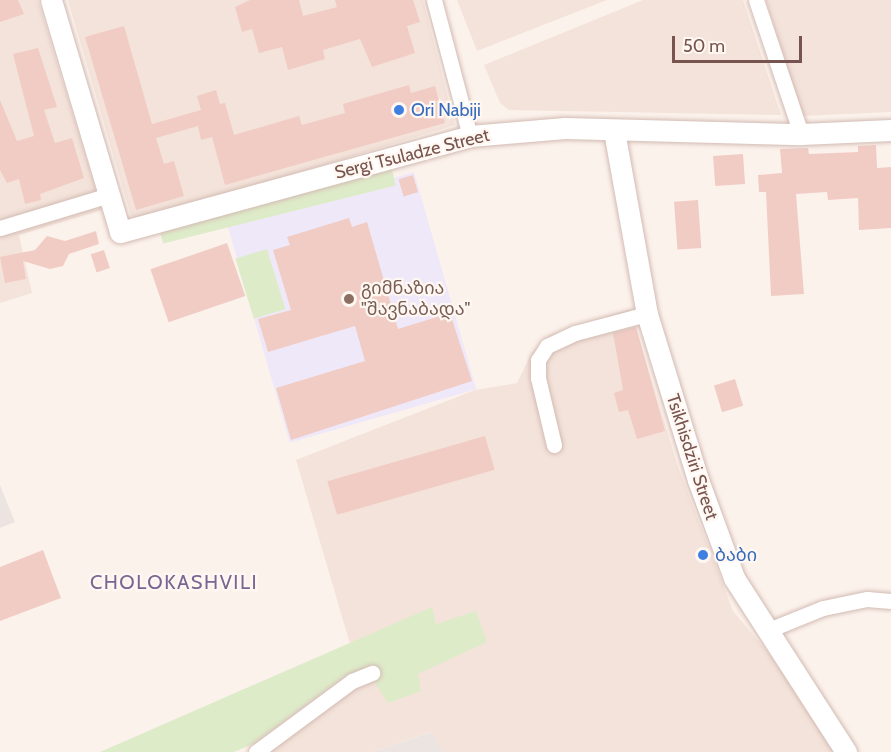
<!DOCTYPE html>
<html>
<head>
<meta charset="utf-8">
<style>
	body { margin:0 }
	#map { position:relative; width:891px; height:752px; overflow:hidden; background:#fcf2ec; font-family:Cabin,"Noto Sans Georgian",sans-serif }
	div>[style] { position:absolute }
	.residential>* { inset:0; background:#f4e3da }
	.industrial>* { inset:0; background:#ece4e1 }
	.education>* { inset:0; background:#efe8f9; transform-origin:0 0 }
	.green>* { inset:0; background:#deebc9; transform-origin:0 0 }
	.building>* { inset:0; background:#f1ccc4; transform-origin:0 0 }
	.roads { filter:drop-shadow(0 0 2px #d2bbb3) drop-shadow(0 0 2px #d2bbb3) }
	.street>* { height:15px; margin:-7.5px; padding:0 7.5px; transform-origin:7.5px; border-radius:7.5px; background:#fff }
	.secondary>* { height:21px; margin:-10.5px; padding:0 10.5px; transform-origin:10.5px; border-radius:10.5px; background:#fff }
	.dots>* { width:16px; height:16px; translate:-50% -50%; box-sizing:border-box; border:3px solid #fff7f2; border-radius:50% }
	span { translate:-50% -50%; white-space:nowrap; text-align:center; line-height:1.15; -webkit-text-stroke:4.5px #fff7f2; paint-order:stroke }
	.shop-label { font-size:18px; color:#366cbe }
	.left { translate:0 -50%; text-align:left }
	.street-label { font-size:18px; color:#78544e }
	.education-label { font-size:18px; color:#785e54 }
	.neighbourhood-label { font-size:20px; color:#7a6693; letter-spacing:1.5px }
	.scale { position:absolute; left:672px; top:36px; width:130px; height:27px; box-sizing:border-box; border:3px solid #78544e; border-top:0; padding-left:8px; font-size:18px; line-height:21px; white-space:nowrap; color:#78544e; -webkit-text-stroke:4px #fff7f2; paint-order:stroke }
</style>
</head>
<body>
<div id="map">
	<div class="residential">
		<div style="clip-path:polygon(0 0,38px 0,102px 210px,19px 235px,32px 293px,0 303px)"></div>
		<div style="clip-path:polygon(68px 0,423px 0,455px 125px,143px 220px,131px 216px)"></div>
		<div style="clip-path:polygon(457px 0,607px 0,477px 51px)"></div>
		<div style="clip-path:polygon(643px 0,743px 0,781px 115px,509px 110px,500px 103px,484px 65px)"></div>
		<div style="clip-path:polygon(766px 0,891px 0,891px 112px,803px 116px)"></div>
		<div style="clip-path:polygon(630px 309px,677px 464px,733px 611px,771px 656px,837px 752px,443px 752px,430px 732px,373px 752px,257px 752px,253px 744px,341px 679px,367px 671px,418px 674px,436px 624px,431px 608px,350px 644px,296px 460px,475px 390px,517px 383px,531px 354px,550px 335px)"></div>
	</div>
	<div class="industrial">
		<div style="clip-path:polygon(0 485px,15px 522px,0 528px)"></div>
		<div style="clip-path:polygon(431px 732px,443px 752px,373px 752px)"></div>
	</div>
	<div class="education">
		<div style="left:414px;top:172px;width:226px;height:194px;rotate:74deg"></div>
	</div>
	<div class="green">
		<div style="left:392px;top:170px;width:16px;height:240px;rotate:76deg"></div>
		<div style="left:267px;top:249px;width:63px;height:33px;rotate:73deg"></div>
		<div style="clip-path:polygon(432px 607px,436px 624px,476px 611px,487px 642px,418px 674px,421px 691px,388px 703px,367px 671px,341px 679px,253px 744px,234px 752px,100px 752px)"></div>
	</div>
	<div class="building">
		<div style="clip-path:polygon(0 0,18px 0,24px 14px,0 22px)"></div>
		<div style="clip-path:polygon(250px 0,299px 0,303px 16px,337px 7px,335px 0,413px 0,420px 22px,407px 26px,415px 53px,372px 67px,360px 39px,323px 50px,325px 59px,288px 70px,282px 47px,259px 53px,252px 29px,242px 32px,235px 7px)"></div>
		<div style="clip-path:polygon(124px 26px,152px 124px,201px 110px,197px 96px,216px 90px,220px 104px,225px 103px,234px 135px,299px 116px,302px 125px,345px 113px,343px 104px,409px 85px,411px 93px,435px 86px,445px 123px,225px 185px,212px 137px,201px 140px,198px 126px,156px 138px,164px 164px,174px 161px,184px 196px,136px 210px,85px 37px)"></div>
		<div style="clip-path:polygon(38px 48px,57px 107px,44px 110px,55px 143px,72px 138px,84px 178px,40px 194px,41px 200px,25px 204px,19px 179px,7px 183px,0 170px,0 100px,17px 141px,34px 136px,13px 54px)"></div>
		<div style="clip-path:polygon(876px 145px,877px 168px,891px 167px,891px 228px,859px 230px,858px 198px,828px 200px,827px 192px,796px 194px,804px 294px,771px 296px,766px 192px,759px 192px,758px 175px,782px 173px,780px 149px,808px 148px,809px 154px,858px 152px,858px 146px)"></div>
		<div style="left:743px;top:154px;width:30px;height:30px;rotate:86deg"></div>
		<div style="left:413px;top:175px;width:18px;height:15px;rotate:74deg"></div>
		<div style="left:698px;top:200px;width:48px;height:24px;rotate:86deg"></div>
		<div style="clip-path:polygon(349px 218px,352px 227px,367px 222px,398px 329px,450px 313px,472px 381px,291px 440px,276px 388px,365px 361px,355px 326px,268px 352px,258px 319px,291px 310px,273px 250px,290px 245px,287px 237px)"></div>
		<div style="clip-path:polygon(96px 231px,99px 244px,69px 254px,63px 266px,50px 269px,23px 261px,26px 279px,5px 283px,0 257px,35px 250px,47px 236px,65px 241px)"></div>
		<div style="left:227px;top:243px;width:56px;height:81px;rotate:71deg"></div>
		<div style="left:104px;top:250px;width:19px;height:14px;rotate:72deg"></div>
		<div style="clip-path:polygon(636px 327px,665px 431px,637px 439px,628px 410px,619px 412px,614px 393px,623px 390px,613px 333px)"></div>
		<div style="left:735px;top:379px;width:28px;height:22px;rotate:73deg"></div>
		<div style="left:485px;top:436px;width:35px;height:164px;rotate:74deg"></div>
		<div style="clip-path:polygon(43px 550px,61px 598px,0 621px,0 567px)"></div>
	</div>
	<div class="roads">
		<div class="street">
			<div style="left:434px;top:0;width:141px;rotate:75.2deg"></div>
			<div style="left:756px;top:0;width:141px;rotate:71.4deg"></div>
			<div style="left:0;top:228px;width:114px;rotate:-16.8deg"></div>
			<div style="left:554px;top:445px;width:69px;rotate:-103.4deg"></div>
			<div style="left:538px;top:378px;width:18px;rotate:-90deg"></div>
			<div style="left:538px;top:360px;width:17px;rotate:-57deg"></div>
			<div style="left:547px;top:346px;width:31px;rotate:-25deg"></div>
			<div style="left:575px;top:333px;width:74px;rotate:-14.8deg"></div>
			<div style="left:766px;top:631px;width:61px;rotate:-22deg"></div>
			<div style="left:823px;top:608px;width:45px;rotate:-11.6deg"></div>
			<div style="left:867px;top:599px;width:24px;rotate:5deg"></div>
			<div style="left:256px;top:752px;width:119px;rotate:-36.5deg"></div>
			<div style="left:352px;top:681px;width:22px;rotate:-22deg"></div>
		</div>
		<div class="secondary">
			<div style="left:51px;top:0;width:242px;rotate:73.4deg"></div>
			<div style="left:120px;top:232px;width:363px;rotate:-15.3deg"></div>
			<div style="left:470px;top:136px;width:95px;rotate:-4.8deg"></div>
			<div style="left:565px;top:128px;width:236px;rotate:1.5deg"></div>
			<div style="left:801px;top:134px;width:90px;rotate:-2.5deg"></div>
			<div style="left:614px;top:131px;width:186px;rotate:79.8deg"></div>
			<div style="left:647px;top:314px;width:174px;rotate:72.9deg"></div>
			<div style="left:698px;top:480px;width:104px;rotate:69.8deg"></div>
			<div style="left:734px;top:578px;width:207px;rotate:57.2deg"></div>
		</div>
	</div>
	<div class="dots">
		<div style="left:399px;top:110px;background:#3f7fe0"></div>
		<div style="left:349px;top:299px;background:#8d6e63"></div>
		<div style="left:703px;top:555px;background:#3f7fe0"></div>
	</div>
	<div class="shop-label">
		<span class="left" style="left:411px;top:110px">Ori Nabiji</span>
		<span class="left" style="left:715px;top:555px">ბაბი</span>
	</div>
	<div class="street-label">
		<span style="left:412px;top:154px;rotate:-14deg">Sergi Tsuladze Street</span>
		<span style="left:692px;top:457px;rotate:72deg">Tsikhisdziri Street</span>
	</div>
	<div class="education-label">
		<span class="left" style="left:361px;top:299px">გიმნაზია<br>"შავნაბადა"</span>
	</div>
	<div class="neighbourhood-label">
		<span style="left:174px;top:582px">CHOLOKASHVILI</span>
	</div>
	<div class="scale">50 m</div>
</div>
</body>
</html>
